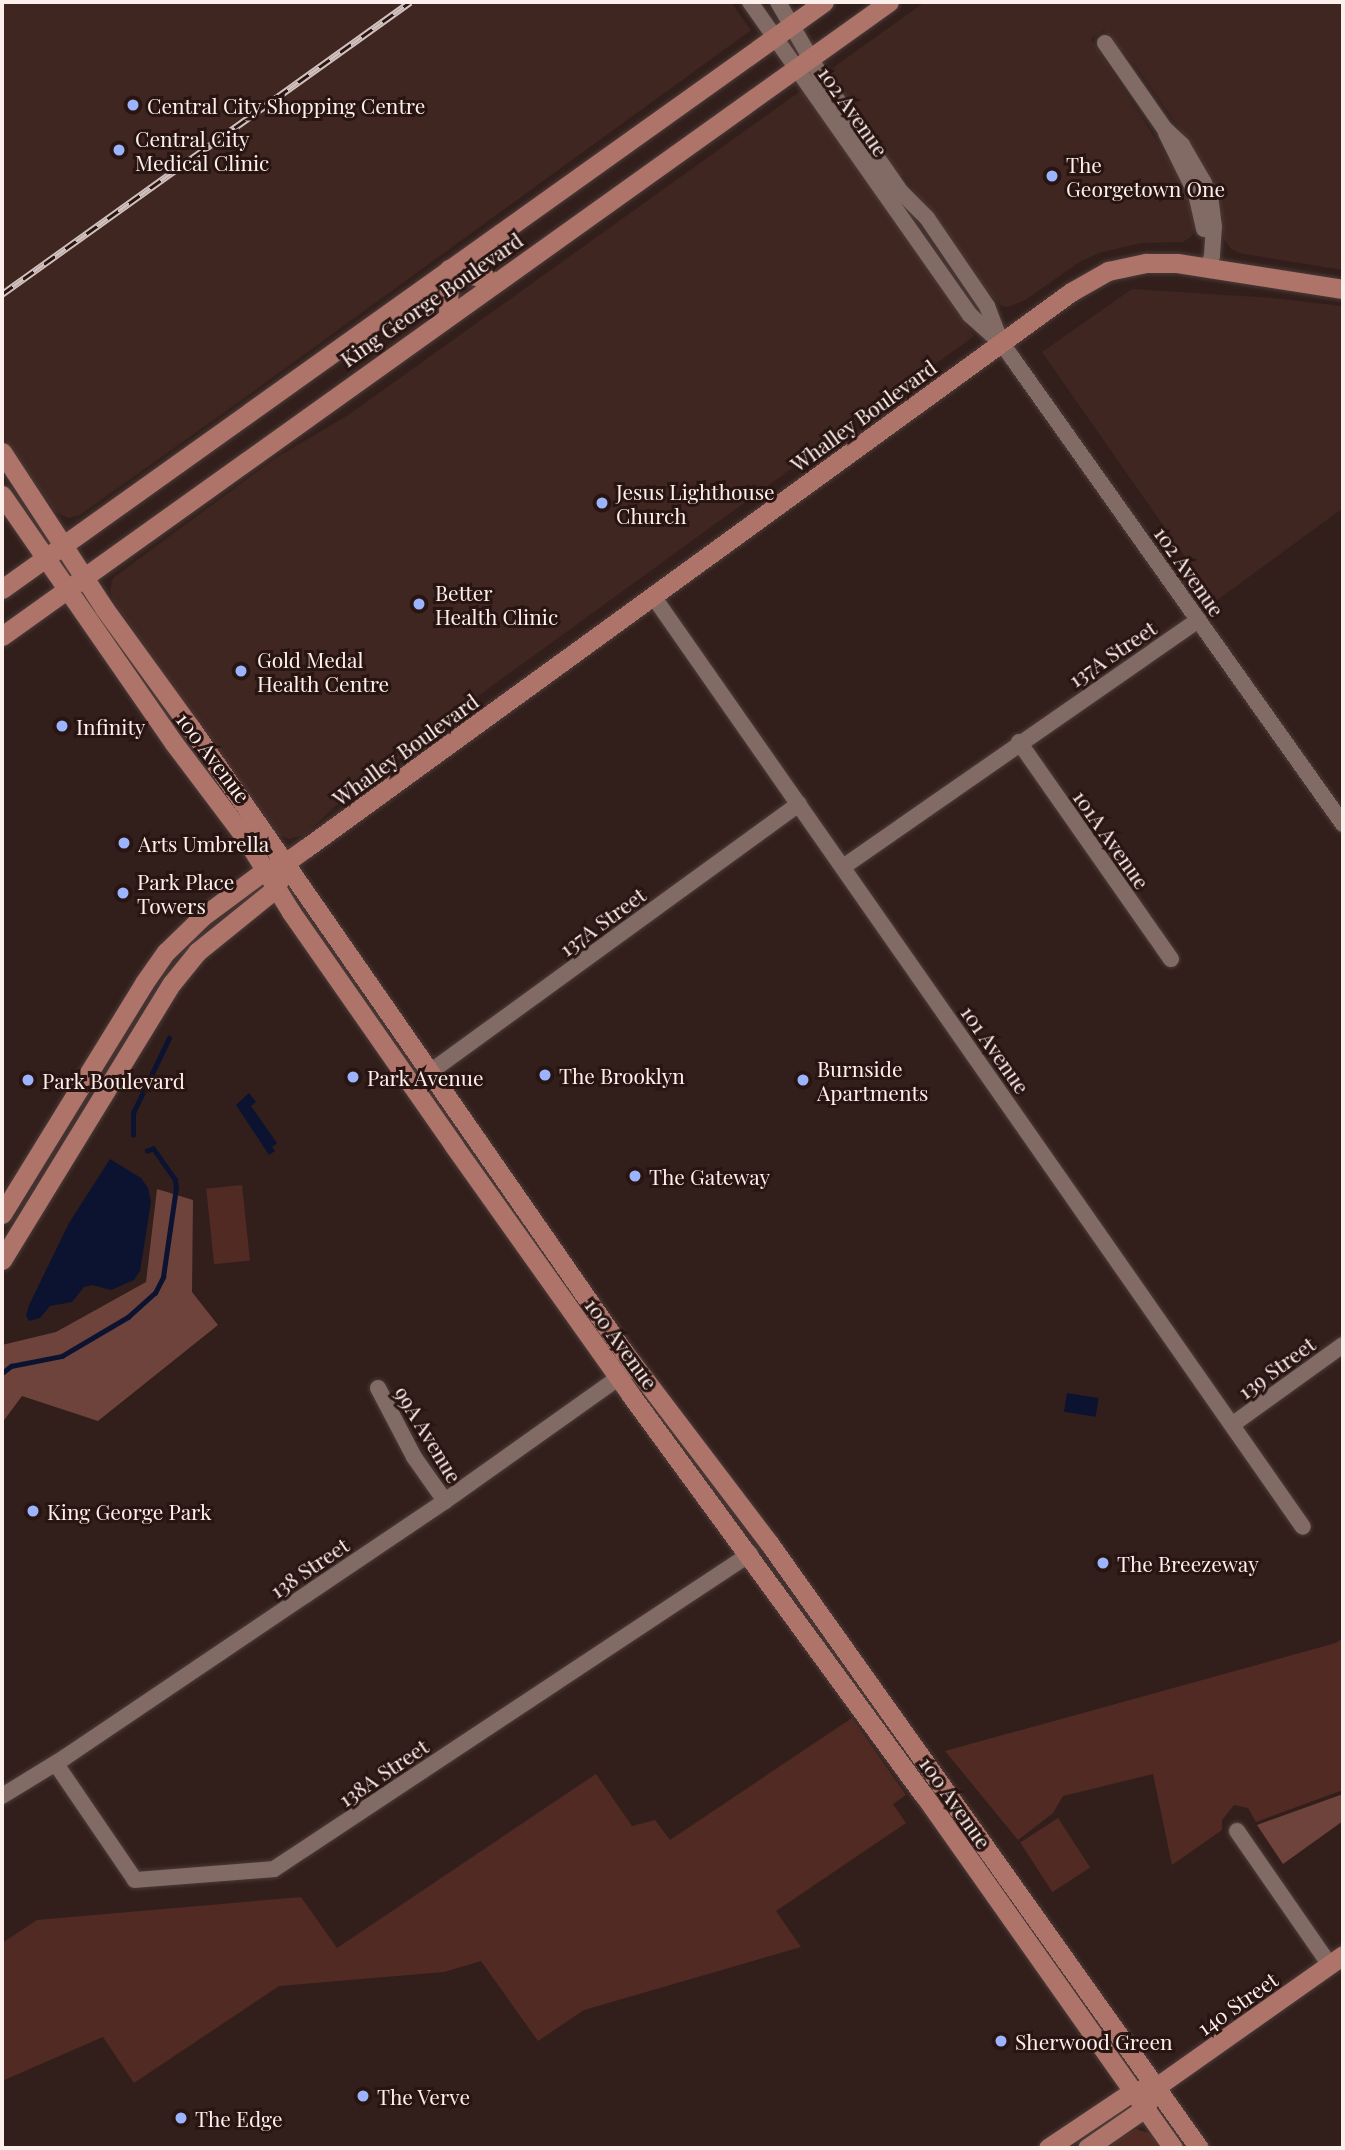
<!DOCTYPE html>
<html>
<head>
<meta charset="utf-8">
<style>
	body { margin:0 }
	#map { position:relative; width:1345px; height:2150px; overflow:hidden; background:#321f1b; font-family:"Playfair Display",serif }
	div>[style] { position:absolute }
	.built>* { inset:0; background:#402621 }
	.green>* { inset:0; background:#512a23; transform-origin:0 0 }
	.forest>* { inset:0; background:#6e433b }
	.water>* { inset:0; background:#0b1331; transform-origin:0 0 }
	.stream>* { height:4.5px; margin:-2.25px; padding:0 2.25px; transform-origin:2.25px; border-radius:2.25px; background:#0b1331 }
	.roads { filter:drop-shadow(0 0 2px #4b3b39) drop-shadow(0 0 2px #4b3b39) }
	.minor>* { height:16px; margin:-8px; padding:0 8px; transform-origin:8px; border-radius:8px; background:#826a65 }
	.major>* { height:19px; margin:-9.5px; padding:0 9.5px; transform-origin:9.5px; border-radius:9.5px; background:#ae7469 }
	.rail>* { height:7px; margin-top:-3.5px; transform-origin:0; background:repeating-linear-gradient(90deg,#281512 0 13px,#d0c1be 0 26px); box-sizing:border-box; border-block:2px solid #d0c1be }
	.dots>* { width:19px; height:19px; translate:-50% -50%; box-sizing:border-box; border:4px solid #281512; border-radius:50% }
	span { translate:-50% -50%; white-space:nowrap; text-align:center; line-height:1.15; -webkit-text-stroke:6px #281512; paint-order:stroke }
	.poi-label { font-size:21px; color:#fdefec }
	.left { translate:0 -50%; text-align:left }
	.street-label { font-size:21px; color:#fdefec }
	.frame { position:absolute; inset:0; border:4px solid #fdefec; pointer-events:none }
</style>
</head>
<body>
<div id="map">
	<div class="built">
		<div style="clip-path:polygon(2px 2px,731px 2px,751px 30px,250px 394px,80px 515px,69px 518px,55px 512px,2px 436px)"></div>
		<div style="clip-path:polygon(925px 2px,1343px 2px,1343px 270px,1239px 253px,1230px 248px,1224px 239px,1217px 193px,1191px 145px,1138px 69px,1104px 30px,1091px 39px,1187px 188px,1197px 225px,1192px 236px,1183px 242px,1140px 243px,1099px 253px,1081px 261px,1025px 300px,1008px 307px,1002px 306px,990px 295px,903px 175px,879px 194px,974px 336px,456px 712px,448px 724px,341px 801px,305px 835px,289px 839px,274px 833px,114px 602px,110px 591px,113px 578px,277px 457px,347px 416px)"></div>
		<div style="clip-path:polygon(1132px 289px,1272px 298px,1343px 306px,1343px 508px,1216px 601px,1042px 352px)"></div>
	</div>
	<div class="green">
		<div style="left:242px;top:1185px;width:76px;height:36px;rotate:84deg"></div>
		<div style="clip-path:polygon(1343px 1638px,1343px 1790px,1256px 1822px,1248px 1808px,1234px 1805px,1222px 1820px,1222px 1830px,1172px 1865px,1153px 1774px,1063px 1796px,1053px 1813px,1018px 1840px,945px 1751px,1336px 1643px)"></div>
		<div style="clip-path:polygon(852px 1718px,906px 1795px,893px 1804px,906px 1823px,776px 1911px,801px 1947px,584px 2010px,538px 2041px,481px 1961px,444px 1972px,279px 1986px,134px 2083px,103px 2037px,2px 2081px,2px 1943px,37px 1920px,301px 1897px,337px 1948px,596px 1774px,632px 1826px,655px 1820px,670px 1840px)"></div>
		<div style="left:1058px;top:1818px;width:59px;height:45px;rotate:57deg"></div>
		<div style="clip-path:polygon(1136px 2129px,1152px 2134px,1164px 2148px,1101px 2148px)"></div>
	</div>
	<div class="forest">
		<div style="clip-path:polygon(157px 1189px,193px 1200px,192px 1292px,218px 1325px,98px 1421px,22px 1396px,2px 1423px,2px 1345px,56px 1332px,146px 1282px)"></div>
		<div style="clip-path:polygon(1343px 1794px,1343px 1821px,1283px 1864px,1257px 1825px)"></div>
	</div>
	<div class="water">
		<div style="clip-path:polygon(249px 1093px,256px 1102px,251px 1106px,277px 1143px,272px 1147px,275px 1151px,269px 1155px,236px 1105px)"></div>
		<div style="clip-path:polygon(110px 1159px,141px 1178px,148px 1188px,151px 1202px,140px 1271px,134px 1280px,111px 1290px,92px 1285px,84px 1287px,72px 1302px,50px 1306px,40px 1318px,29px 1321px,26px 1315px,30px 1303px,69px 1223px)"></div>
		<div style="left:1067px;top:1393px;width:32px;height:19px;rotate:9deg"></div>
	</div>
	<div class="stream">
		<div style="left:133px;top:1135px;width:22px;rotate:-90deg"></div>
		<div style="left:133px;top:1113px;width:83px;rotate:-64.4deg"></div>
		<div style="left:2px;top:1373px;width:11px;rotate:-38deg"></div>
		<div style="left:11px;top:1366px;width:52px;rotate:-11.1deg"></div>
		<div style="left:62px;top:1356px;width:77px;rotate:-30.6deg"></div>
		<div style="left:128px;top:1317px;width:36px;rotate:-42deg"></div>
		<div style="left:155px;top:1293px;width:18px;rotate:-63deg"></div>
		<div style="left:163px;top:1277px;width:90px;rotate:-81.7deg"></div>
		<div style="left:176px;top:1188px;width:8px;rotate:-97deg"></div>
		<div style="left:175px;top:1180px;width:38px;rotate:-125deg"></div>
		<div style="left:153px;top:1149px;width:6px;rotate:162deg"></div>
	</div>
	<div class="roads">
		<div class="minor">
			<div style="left:750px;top:2px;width:383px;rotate:54.9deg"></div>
			<div style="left:970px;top:315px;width:39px;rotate:42deg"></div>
			<div style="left:778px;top:2px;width:88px;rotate:59.9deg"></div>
			<div style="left:822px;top:78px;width:139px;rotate:55.3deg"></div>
			<div style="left:901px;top:192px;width:37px;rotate:45deg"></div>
			<div style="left:927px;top:218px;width:107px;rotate:55.7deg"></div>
			<div style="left:987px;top:306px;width:39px;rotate:69deg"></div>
			<div style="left:1001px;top:342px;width:21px;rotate:55deg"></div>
			<div style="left:1013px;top:359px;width:570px;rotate:54.64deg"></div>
			<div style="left:1105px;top:43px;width:103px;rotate:55.2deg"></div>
			<div style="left:1164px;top:128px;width:25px;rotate:43deg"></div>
			<div style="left:1182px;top:145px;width:44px;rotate:59.9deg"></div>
			<div style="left:1204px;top:183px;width:21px;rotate:71deg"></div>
			<div style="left:1211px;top:203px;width:23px;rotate:83deg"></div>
			<div style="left:1214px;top:226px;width:30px;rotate:94deg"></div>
			<div style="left:1212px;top:256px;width:12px;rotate:110deg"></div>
			<div style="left:1166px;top:133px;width:68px;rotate:63.8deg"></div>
			<div style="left:1196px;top:194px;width:36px;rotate:77deg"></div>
			<div style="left:653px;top:596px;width:1135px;rotate:55.08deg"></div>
			<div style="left:1019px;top:742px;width:265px;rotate:55deg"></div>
			<div style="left:843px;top:867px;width:433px;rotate:-34.8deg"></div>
			<div style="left:430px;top:1072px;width:456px;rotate:-36deg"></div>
			<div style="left:378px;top:1388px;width:78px;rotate:62.4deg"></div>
			<div style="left:414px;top:1457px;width:54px;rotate:54.8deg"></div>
			<div style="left:1233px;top:1424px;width:135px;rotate:-35.7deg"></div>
			<div style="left:56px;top:1764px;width:140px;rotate:55.7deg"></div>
			<div style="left:135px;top:1880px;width:139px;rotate:-4.5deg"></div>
			<div style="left:274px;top:1869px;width:571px;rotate:-33.5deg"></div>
			<div style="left:2px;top:1796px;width:73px;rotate:-31.5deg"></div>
			<div style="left:64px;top:1758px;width:460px;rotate:-34deg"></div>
			<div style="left:445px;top:1501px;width:224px;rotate:-35.4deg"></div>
			<div style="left:1237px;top:1831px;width:162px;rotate:55.3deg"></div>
		</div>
		<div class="major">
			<div style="left:449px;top:269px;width:48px;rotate:14.6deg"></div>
			<div style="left:448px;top:315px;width:46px;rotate:-88.8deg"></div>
			<div style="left:2px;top:452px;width:186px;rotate:56.8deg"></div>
			<div style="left:104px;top:608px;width:148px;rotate:54.1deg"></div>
			<div style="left:191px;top:728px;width:760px;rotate:55.24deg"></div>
			<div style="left:624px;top:1352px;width:240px;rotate:52.8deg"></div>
			<div style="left:769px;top:1543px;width:742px;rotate:54.6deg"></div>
			<div style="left:2px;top:495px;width:300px;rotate:55.3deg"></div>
			<div style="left:173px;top:742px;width:121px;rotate:53deg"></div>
			<div style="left:246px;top:839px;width:86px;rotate:58.3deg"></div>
			<div style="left:291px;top:912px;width:285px;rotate:55.1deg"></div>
			<div style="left:454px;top:1146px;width:304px;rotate:54.6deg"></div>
			<div style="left:630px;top:1394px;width:497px;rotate:53.8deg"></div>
			<div style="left:924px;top:1795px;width:432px;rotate:54.8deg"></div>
			<div style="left:2px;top:589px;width:1010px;rotate:-35.53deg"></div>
			<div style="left:2px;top:636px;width:1090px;rotate:-35.56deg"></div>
			<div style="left:2px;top:1214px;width:271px;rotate:-58.4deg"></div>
			<div style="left:144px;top:983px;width:38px;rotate:-55deg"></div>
			<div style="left:166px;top:952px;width:50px;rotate:-44.2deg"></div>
			<div style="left:202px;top:917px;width:79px;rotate:-36.7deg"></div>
			<div style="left:265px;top:870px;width:21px;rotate:-19deg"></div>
			<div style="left:285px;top:863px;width:26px;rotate:-36deg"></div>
			<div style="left:306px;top:848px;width:946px;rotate:-36.01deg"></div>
			<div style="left:1071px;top:292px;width:43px;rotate:-29.6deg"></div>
			<div style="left:1108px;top:271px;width:39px;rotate:-12deg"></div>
			<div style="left:1146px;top:263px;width:31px"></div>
			<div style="left:1177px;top:263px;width:168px;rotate:8.9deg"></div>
			<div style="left:2px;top:1260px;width:325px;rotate:-58.5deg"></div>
			<div style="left:172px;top:983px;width:40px;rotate:-51deg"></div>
			<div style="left:197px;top:952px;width:102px;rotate:-39deg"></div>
			<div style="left:276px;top:888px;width:11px;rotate:-68deg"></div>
			<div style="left:1048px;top:2148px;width:102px;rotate:-33.8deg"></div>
			<div style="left:1133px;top:2091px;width:23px;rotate:-10deg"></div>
			<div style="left:1156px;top:2087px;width:229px;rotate:-35.2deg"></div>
			<div style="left:1087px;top:2148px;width:70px;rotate:-34.6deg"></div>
			<div style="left:1145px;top:2108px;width:13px;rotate:-61deg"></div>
		</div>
	</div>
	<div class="rail">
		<div style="left:2px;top:294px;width:502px;rotate:-35.59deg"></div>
	</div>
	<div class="dots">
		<div style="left:133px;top:105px;background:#9cb4fd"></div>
		<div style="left:119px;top:150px;background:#9cb4fd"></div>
		<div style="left:1052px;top:176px;background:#9cb4fd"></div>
		<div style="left:602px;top:503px;background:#9cb4fd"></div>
		<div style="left:419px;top:604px;background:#9cb4fd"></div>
		<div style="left:241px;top:671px;background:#9cb4fd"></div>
		<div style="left:62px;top:726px;background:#9cb4fd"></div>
		<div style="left:124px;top:843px;background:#9cb4fd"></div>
		<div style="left:123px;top:893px;background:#9cb4fd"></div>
		<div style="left:545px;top:1075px;background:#9cb4fd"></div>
		<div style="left:353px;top:1077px;background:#9cb4fd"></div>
		<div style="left:28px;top:1080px;background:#9cb4fd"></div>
		<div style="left:803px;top:1080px;background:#9cb4fd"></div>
		<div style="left:635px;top:1176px;background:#9cb4fd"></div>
		<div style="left:33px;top:1511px;background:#9cb4fd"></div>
		<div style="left:1103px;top:1563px;background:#9cb4fd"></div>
		<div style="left:1001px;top:2041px;background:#9cb4fd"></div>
		<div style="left:363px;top:2096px;background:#9cb4fd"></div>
		<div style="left:181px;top:2118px;background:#9cb4fd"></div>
	</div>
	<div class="poi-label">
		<span class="left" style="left:147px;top:105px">Central City Shopping Centre</span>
		<span class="left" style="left:135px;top:150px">Central City<br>Medical Clinic</span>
		<span class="left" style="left:1066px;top:176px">The<br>Georgetown One</span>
		<span class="left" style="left:616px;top:503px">Jesus Lighthouse<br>Church</span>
		<span class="left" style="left:435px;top:604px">Better<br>Health Clinic</span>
		<span class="left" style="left:257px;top:671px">Gold Medal<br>Health Centre</span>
		<span class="left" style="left:76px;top:726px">Infinity</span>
		<span class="left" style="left:138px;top:843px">Arts Umbrella</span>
		<span class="left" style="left:137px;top:893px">Park Place<br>Towers</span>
		<span class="left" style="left:817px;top:1080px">Burnside<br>Apartments</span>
		<span class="left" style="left:559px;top:1075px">The Brooklyn</span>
		<span class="left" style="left:367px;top:1077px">Park Avenue</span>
		<span class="left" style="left:42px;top:1080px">Park Boulevard</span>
		<span class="left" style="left:649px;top:1176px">The Gateway</span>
		<span class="left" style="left:47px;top:1511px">King George Park</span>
		<span class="left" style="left:1117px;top:1563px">The Breezeway</span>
		<span class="left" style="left:1015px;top:2041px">Sherwood Green</span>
		<span class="left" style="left:377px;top:2096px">The Verve</span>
		<span class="left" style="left:195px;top:2118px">The Edge</span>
	</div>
	<div class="street-label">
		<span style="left:854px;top:111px;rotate:55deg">102 Avenue</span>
		<span style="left:431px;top:299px;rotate:-35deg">King George Boulevard</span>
		<span style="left:863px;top:415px;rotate:-36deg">Whalley Boulevard</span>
		<span style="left:1190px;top:571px;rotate:55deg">102 Avenue</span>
		<span style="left:1112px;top:653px;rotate:-34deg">137A Street</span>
		<span style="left:405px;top:749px;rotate:-36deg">Whalley Boulevard</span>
		<span style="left:214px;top:757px;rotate:53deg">100 Avenue</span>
		<span style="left:1112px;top:839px;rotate:55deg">101A Avenue</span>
		<span style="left:602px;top:921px;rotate:-36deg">137A Street</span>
		<span style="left:996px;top:1049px;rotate:55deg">101 Avenue</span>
		<span style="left:622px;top:1343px;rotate:54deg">100 Avenue</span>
		<span style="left:1276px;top:1367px;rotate:-36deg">139 Street</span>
		<span style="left:429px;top:1434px;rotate:59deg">99A Avenue</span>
		<span style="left:309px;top:1567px;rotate:-34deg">138 Street</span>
		<span style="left:383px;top:1772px;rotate:-34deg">138A Street</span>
		<span style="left:956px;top:1802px;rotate:55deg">100 Avenue</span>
		<span style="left:1237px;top:2003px;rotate:-35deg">140 Street</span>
	</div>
	<div class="frame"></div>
</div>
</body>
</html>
